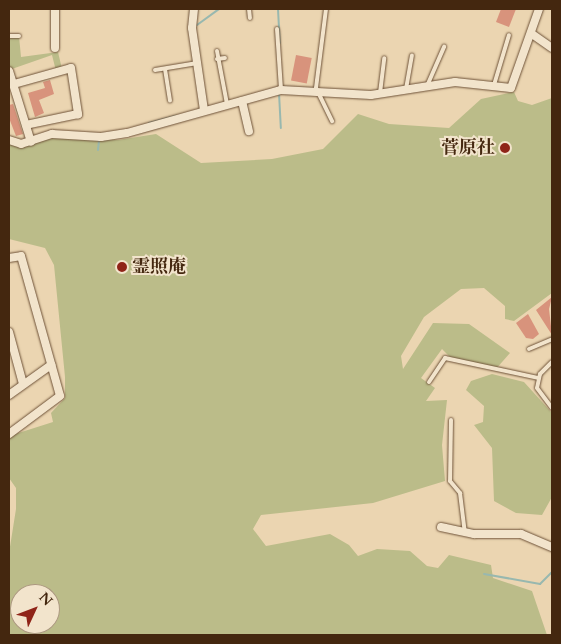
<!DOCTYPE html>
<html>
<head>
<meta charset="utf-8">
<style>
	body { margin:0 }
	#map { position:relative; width:561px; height:644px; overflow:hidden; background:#ebd5b1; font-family:Cardo,"Noto Serif JP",serif }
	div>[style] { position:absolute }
	.green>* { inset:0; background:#bbbc89 }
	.stream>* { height:2px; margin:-1px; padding:0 1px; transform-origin:1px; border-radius:1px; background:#98b8af }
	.building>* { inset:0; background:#d8937c; transform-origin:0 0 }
	.roads { filter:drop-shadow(0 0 1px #6e5238) drop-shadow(0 0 1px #6e5238) }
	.lane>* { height:4px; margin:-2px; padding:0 2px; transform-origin:2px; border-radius:2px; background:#f2e4cc }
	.street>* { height:8px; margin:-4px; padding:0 4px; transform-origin:4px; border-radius:4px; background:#f2e4cc }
	.dots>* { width:14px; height:14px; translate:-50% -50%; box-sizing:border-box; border:2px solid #f2e4cc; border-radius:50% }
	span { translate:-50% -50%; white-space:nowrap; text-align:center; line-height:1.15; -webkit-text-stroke:4px #f2e4cc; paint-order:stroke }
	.poi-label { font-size:18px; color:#44270f; font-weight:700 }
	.right { translate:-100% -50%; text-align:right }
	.left { translate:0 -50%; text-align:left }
	.frame { position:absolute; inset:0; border:10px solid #44270f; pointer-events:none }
	.north { position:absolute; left:10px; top:584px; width:50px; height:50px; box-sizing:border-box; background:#f2e4cc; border:1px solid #ac9880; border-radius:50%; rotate:47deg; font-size:14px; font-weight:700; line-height:20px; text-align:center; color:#44270f }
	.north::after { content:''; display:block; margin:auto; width:18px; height:22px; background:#8f2418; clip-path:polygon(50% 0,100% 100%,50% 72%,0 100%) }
</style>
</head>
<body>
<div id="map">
	<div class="green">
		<div style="clip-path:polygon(9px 36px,19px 36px,21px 57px,58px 52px,62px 69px,56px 71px,52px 55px,9px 70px)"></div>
		<div style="clip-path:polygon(evenodd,514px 92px,518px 101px,532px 105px,552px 98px,552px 293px,514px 321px,505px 319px,505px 306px,484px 288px,461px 289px,424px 317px,401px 356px,403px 369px,433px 323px,469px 324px,510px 353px,495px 370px,453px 360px,442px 349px,421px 378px,435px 388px,426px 401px,447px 400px,442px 445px,445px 481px,373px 503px,261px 515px,253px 529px,266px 546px,330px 534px,349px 545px,358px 556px,377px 549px,410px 551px,427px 566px,438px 568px,449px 555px,491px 565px,493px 578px,532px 591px,547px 635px,9px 635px,9px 553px,16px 509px,16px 488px,9px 478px,9px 436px,53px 422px,51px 413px,65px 398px,65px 377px,54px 265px,45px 248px,9px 239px,9px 144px,58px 137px,118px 140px,156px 134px,201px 163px,272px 159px,323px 149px,358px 114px,389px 124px,449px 128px,481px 99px,514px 92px,20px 594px,50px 594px,50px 624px,20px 624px,20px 594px)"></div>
		<div style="clip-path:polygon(492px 374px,524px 382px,552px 413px,552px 497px,542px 515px,516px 513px,494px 501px,492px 448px,474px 425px,483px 422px,484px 406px,466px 390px,471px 381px)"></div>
	</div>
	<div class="stream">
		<div style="left:278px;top:9px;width:34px;rotate:87deg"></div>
		<div style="left:197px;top:25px;width:27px;rotate:-36deg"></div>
		<div style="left:279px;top:93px;width:35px;rotate:87deg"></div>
		<div style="left:149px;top:123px;width:28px;rotate:-15deg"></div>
		<div style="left:98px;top:150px;width:10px;rotate:-84deg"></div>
		<div style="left:484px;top:574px;width:57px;rotate:10.1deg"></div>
		<div style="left:540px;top:584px;width:17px;rotate:-45deg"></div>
	</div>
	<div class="building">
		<div style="clip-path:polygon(501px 9px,516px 9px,509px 27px,496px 22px)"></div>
		<div style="left:296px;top:55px;width:16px;height:26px;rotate:11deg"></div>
		<div style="clip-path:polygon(50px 80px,54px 94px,39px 100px,44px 113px,35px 117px,28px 93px,45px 88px,43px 82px)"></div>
		<div style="clip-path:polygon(13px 104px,23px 134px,16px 136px,9px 118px,9px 105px)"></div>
		<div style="clip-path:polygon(552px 297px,549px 309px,552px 335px,536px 310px)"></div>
		<div style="clip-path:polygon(528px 314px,539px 334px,533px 339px,526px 338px,516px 323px)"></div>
	</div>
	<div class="roads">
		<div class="lane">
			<div style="left:249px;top:9px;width:9px;rotate:84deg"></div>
			<div style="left:326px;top:9px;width:80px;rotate:97.2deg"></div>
			<div style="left:316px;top:88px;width:37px;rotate:64deg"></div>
			<div style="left:277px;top:29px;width:61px;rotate:86.2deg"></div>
			<div style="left:9px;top:36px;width:10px"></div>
			<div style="left:217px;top:51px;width:54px;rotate:79.3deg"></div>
			<div style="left:217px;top:59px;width:8px;rotate:-7deg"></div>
			<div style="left:165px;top:69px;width:32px;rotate:81deg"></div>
			<div style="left:155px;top:70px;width:43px;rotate:-9.5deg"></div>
			<div style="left:494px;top:85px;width:52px;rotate:-73.3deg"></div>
			<div style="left:427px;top:86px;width:43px;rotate:-66.4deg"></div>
			<div style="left:406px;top:89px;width:34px;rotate:-80deg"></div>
			<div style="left:380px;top:93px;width:35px;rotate:-83deg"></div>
			<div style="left:529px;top:349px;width:25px;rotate:-23deg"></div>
			<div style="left:552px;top:362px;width:17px;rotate:135deg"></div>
			<div style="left:540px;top:374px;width:14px;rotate:102deg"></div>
			<div style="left:537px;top:388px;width:25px;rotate:53deg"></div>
			<div style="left:429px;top:382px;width:29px;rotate:-56deg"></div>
			<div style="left:445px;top:358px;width:95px;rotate:12.1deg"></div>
			<div style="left:451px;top:420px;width:61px;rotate:90.9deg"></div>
			<div style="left:450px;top:481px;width:16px;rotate:50deg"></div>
			<div style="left:460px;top:493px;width:38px;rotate:83deg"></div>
		</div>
		<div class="street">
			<div style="left:194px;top:9px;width:19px;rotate:96deg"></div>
			<div style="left:192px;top:28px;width:83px;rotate:81.7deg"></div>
			<div style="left:532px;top:34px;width:24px;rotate:35deg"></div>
			<div style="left:55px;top:48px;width:39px;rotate:-90deg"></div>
			<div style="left:9px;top:71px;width:74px;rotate:72.8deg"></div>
			<div style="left:14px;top:84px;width:59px;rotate:-15.7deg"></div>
			<div style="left:71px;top:68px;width:47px;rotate:81.3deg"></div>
			<div style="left:78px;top:114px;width:53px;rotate:168.1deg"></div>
			<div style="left:242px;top:101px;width:31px;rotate:77deg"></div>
			<div style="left:9px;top:140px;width:13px;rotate:18deg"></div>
			<div style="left:21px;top:144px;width:33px;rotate:-18deg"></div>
			<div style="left:52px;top:134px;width:49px;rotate:3.5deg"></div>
			<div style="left:101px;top:137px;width:26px;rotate:-9deg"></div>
			<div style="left:127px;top:133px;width:160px;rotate:-15.6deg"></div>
			<div style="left:281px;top:90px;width:90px;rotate:3.2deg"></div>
			<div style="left:371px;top:95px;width:85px;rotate:-8.8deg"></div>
			<div style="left:455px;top:82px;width:56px;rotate:6.1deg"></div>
			<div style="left:511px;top:88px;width:84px;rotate:-70.5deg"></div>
			<div style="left:9px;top:258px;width:12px;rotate:-9deg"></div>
			<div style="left:21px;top:256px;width:145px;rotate:74.4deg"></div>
			<div style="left:60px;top:396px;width:64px;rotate:143.3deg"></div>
			<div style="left:9px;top:332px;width:54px;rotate:74.9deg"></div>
			<div style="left:9px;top:395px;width:52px;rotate:-35.5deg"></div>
			<div style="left:441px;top:527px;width:34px;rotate:12deg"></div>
			<div style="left:474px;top:534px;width:47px"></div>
			<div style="left:521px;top:534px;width:34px;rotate:23deg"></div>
		</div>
	</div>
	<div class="dots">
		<div style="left:505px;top:148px;background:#8f2418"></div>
		<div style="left:122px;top:267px;background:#8f2418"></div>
	</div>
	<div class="poi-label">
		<span class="right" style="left:495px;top:148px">菅原社</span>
		<span class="left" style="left:132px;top:267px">霊照庵</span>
	</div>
	<div class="frame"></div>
	<div class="north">N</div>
</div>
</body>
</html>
